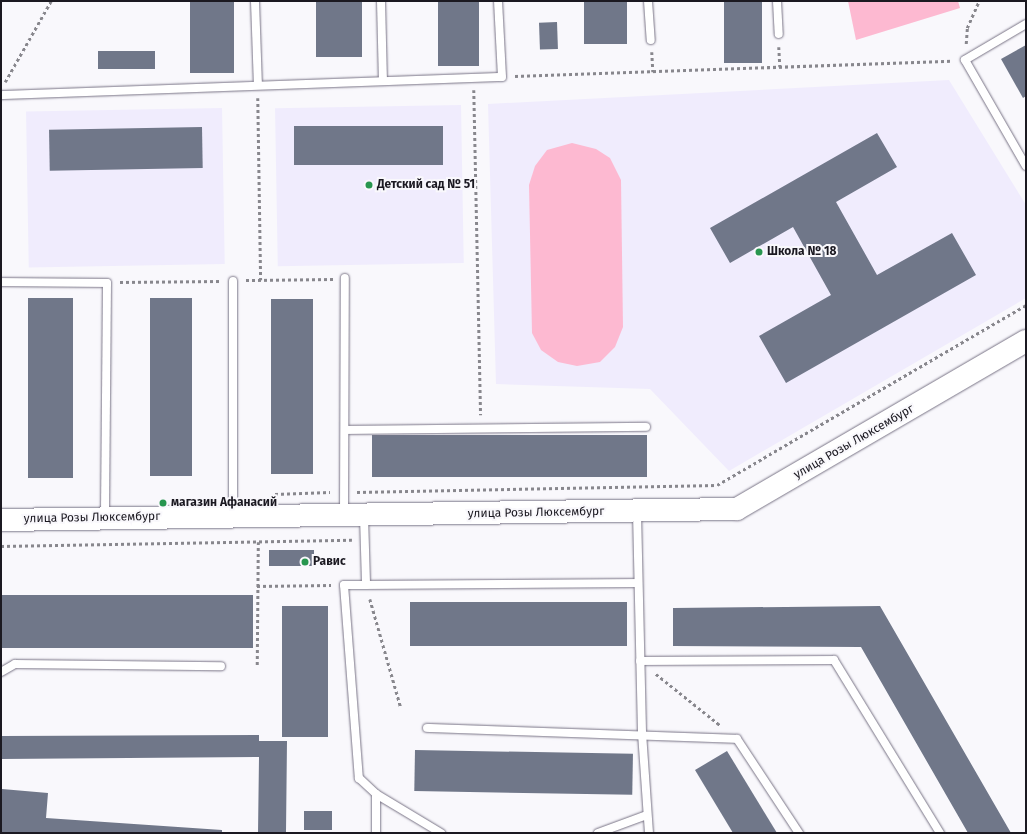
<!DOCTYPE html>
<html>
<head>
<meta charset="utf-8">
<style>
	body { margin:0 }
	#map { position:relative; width:1027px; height:834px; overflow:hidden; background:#f9f8fc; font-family:"Fira Sans",sans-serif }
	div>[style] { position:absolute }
	.built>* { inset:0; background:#f0ecfd; transform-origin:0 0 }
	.green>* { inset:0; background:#fdb9d1 }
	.building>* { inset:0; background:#707789; transform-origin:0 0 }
	.path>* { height:2.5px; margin-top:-1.25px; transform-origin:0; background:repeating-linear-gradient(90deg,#88878d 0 3px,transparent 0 6px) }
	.roads { filter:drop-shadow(0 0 1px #797486) drop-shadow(0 0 1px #797486) }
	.lane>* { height:8px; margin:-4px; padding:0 4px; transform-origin:4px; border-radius:4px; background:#fff }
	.secondary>* { height:22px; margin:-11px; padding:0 11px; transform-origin:11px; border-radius:11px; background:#fff }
	.dots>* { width:11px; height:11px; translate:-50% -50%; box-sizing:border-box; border:2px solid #f9f8fc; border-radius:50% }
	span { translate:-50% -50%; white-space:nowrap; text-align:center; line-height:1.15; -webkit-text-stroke:4px #f9f8fc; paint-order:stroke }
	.poi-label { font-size:12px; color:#1b1921; font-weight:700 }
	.left { translate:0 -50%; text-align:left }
	.street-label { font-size:12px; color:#1b1921 }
	.frame { position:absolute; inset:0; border:2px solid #1b1921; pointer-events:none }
</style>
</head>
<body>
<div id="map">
	<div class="built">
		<div style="clip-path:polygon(949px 80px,1026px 205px,1026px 298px,729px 471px,650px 389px,496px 384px,488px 104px)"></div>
		<div style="left:461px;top:105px;width:158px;height:186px;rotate:89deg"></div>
		<div style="left:222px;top:108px;width:156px;height:196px;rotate:89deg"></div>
	</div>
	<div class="green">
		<div style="clip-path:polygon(848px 1px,958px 1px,960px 8px,856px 40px)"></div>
		<div style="clip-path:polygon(572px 143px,596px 149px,610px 158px,621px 180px,623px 327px,615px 347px,600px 362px,577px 366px,558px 362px,541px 350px,532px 333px,529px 185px,535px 166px,547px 150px)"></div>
	</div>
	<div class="building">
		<div style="left:190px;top:1px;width:44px;height:72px"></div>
		<div style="left:316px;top:1px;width:46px;height:56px"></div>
		<div style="left:438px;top:1px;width:41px;height:65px"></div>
		<div style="left:584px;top:1px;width:43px;height:43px"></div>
		<div style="left:724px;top:1px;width:38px;height:62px"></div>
		<div style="left:557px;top:22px;width:27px;height:18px;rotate:88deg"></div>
		<div style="clip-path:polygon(1026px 45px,1026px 96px,1023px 98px,1001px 59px)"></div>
		<div style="left:155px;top:51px;width:18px;height:57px;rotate:90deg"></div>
		<div style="left:443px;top:126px;width:39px;height:149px;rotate:90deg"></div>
		<div style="left:202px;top:127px;width:41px;height:153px;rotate:89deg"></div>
		<div style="clip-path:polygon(877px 133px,897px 167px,836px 202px,877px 275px,952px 233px,976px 275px,786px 383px,759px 336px,831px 295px,793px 227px,730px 263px,710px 228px)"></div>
		<div style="left:28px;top:298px;width:45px;height:180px"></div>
		<div style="left:150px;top:298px;width:42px;height:178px"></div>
		<div style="left:271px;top:299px;width:42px;height:175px"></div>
		<div style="left:647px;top:435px;width:42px;height:275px;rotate:90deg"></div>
		<div style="left:314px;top:550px;width:16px;height:45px;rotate:90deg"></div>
		<div style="left:1px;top:595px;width:252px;height:53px"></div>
		<div style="left:627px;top:602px;width:44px;height:217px;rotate:90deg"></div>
		<div style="left:282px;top:606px;width:46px;height:131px"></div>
		<div style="clip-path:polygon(880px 606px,1011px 833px,968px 833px,861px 647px,673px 646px,673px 608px)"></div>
		<div style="clip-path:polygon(259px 735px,259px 741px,287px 741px,286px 833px,258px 833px,259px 757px,1px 759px,1px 736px)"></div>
		<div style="left:415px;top:750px;width:218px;height:41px;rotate:1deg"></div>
		<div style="clip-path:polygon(727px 751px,777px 833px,733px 833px,695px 770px)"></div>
		<div style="clip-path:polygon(2px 789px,48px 793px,46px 818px,222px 830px,222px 833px,1px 833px)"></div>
		<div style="left:304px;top:811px;width:28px;height:19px"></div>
	</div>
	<div class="path">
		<div style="left:966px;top:44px;width:16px;rotate:-86deg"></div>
		<div style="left:967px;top:28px;width:30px;rotate:-66deg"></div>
		<div style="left:779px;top:47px;width:20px;rotate:87deg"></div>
		<div style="left:652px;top:52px;width:20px;rotate:87deg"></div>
		<div style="left:515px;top:76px;width:437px;rotate:-2deg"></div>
		<div style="left:5px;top:82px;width:93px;rotate:-60.4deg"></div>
		<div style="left:474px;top:90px;width:325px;rotate:88.8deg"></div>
		<div style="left:258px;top:98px;width:182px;rotate:89.1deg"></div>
		<div style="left:246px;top:280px;width:87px;rotate:-0.7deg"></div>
		<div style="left:120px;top:282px;width:101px;rotate:-0.6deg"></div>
		<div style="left:357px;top:492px;width:360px;rotate:-1.1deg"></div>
		<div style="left:717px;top:485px;width:358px;rotate:-30.2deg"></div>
		<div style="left:275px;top:494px;width:55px;rotate:-2.1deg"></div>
		<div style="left:1px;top:546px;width:351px;rotate:-1deg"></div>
		<div style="left:257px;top:586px;width:74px;rotate:-0.8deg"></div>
		<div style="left:370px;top:599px;width:113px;rotate:74.1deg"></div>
		<div style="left:257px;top:665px;width:123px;rotate:-89.5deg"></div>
		<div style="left:656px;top:674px;width:82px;rotate:38.6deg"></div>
	</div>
	<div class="roads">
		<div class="lane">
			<div style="left:255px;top:1px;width:84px;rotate:88deg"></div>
			<div style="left:381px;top:1px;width:80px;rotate:88.6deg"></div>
			<div style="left:648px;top:1px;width:39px;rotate:86deg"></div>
			<div style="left:777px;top:1px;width:33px;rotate:87deg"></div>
			<div style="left:1026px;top:24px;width:71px;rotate:149.5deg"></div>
			<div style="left:965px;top:60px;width:122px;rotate:60.1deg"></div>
			<div style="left:1px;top:95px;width:501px;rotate:-2.06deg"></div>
			<div style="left:502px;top:77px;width:76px;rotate:-93deg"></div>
			<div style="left:233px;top:281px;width:235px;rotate:90deg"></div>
			<div style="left:1px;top:282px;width:106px;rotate:0.5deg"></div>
			<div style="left:107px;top:283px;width:235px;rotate:90.5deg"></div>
			<div style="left:346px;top:430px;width:300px;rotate:-0.6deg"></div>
			<div style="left:637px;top:512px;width:221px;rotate:88.7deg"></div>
			<div style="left:642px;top:733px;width:100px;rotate:86deg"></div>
			<div style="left:344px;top:514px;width:236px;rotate:-89.8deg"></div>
			<div style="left:364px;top:516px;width:69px;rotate:88.3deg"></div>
			<div style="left:366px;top:585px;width:22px;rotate:180deg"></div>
			<div style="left:344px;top:585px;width:194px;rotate:85.6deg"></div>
			<div style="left:359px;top:778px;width:23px;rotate:43deg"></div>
			<div style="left:376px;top:794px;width:39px;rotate:90deg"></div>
			<div style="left:366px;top:585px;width:272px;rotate:-0.4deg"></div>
			<div style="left:640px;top:661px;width:194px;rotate:-0.3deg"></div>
			<div style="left:834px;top:660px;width:203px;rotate:58.5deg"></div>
			<div style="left:1px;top:672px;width:16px;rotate:-30deg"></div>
			<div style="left:15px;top:664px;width:206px;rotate:0.6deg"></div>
			<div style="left:427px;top:728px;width:310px;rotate:2deg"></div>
			<div style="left:737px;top:739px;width:113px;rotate:56.6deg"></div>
			<div style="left:376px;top:794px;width:76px;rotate:31deg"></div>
			<div style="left:598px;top:833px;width:52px;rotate:-20.2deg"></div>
		</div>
		<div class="secondary">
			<div style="left:1px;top:520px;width:736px;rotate:-0.86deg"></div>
			<div style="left:737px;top:509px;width:334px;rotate:-30.2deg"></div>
		</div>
	</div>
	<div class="dots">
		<div style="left:369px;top:185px;background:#28964f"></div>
		<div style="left:759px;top:252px;background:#28964f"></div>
		<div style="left:163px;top:503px;background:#28964f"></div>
		<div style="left:305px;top:562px;background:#28964f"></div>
	</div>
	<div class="poi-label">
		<span class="left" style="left:377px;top:185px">Детский сад № 51</span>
		<span class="left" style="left:767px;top:252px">Школа № 18</span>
		<span class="left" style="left:171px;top:503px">магазин Афанасий</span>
		<span class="left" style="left:313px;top:562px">Равис</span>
	</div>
	<div class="street-label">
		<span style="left:854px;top:442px;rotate:-30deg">улица Розы Люксембург</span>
		<span style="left:536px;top:513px;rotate:-1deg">улица Розы Люксембург</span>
		<span style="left:92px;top:518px;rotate:-1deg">улица Розы Люксембург</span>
	</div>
	<div class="frame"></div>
</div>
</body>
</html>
